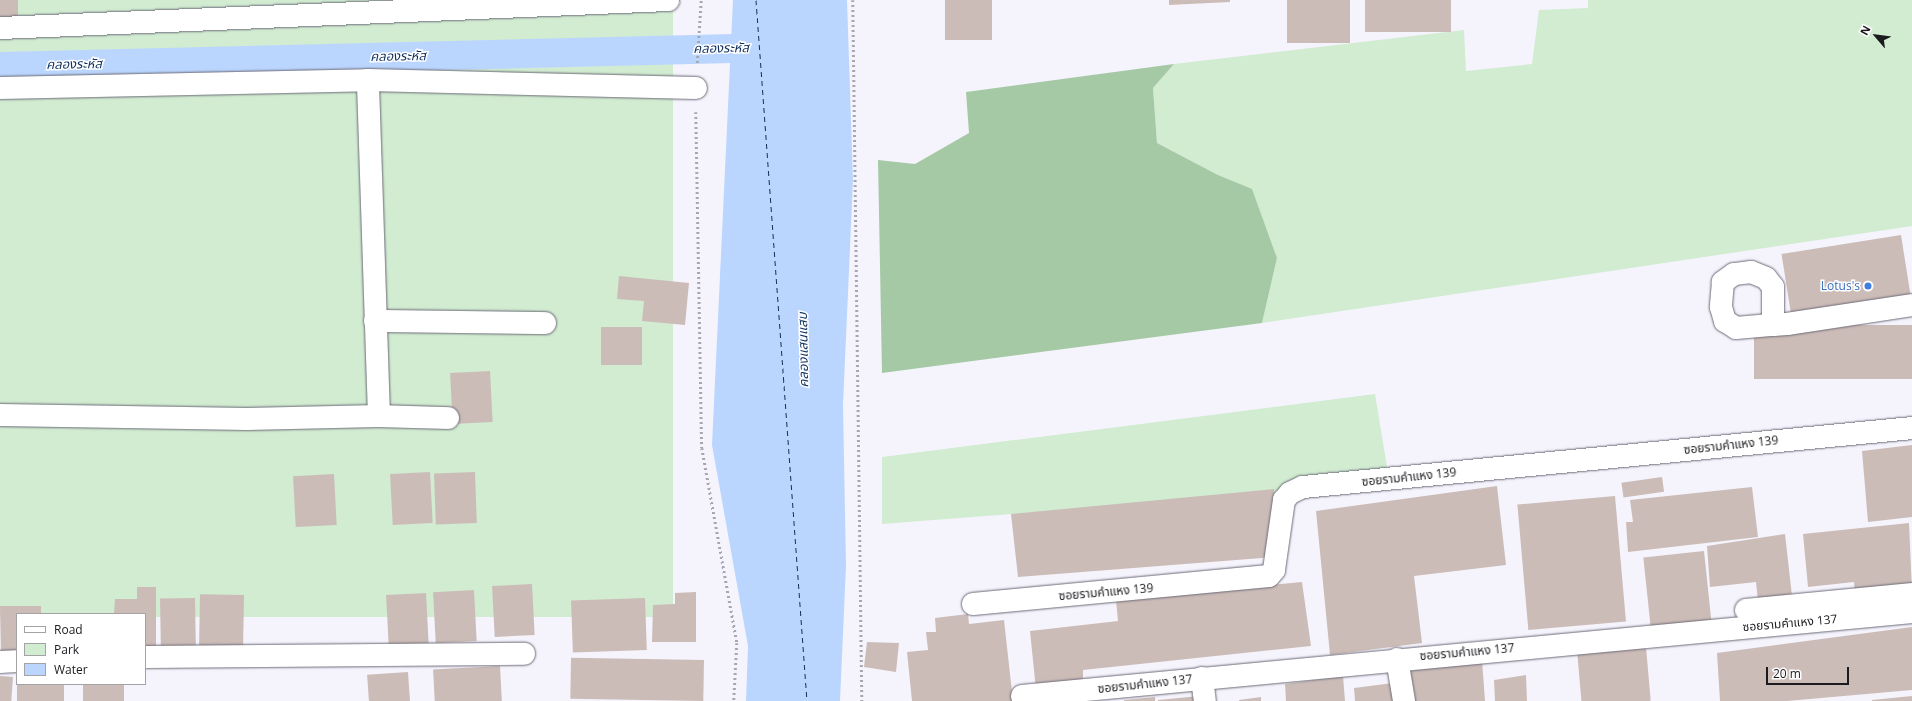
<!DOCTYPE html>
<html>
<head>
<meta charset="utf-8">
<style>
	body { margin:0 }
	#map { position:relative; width:1912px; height:701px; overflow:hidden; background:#f5f4fd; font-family:"Open Sans","Noto Sans Thai",sans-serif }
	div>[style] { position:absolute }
	.green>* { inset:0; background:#d1ecd1; transform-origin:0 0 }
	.forest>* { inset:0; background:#a6c9a5 }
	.water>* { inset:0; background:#bbd6fe }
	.canal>* { height:29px; margin:-14.5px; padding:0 14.5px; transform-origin:14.5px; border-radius:14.5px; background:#bbd6fe }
	.ferry>* { height:1px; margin-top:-0.5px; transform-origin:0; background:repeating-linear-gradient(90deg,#0e305f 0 5px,transparent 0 9px) }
	.building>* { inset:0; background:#ccbcb8; transform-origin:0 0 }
	.path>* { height:2.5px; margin-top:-1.25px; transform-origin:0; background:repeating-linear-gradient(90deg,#a7a6ae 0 2px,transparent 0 5px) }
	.roads { filter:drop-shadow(0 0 1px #6c6a77) drop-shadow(0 0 1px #6c6a77) }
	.minor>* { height:22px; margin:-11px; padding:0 11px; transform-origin:11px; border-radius:11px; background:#fff }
	.dots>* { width:11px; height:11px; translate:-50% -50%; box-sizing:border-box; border:2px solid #fff; border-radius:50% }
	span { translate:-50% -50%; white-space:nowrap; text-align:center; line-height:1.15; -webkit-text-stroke:3px #fff; paint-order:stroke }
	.shop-label { font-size:12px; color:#366cbe }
	.right { translate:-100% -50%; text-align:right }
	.street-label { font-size:12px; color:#1a1a1f }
	.water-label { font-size:13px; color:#0e305f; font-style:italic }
	.legend { position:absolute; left:16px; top:613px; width:130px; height:72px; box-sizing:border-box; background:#fff; border:1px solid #a3a3a5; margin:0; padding:5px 7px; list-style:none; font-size:12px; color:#1a1a1f }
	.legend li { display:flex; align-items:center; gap:8px; height:20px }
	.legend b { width:20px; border:1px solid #a3a3a5 }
	.north { position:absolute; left:1856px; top:16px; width:40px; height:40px; -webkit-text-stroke:3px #fff; paint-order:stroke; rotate:298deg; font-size:11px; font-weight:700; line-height:16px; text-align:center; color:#1a1a1f }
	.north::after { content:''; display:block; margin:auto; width:14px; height:18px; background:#1a1a1f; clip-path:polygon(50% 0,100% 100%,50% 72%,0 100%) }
	.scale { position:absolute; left:1766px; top:667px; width:83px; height:18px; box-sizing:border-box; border:2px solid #1a1a1f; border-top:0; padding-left:5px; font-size:12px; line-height:14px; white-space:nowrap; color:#1a1a1f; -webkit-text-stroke:3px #fff; paint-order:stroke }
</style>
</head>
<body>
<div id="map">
	<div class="green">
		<div style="left:0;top:0;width:673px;height:617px"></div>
		<div style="clip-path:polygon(1588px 0,1912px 0,1912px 226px,1262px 323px,1277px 258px,1252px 190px,1218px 175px,1157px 143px,1153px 88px,1174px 64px,1464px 30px,1466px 71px,1532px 64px,1539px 10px,1588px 8px)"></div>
		<div style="clip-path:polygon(1375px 394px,1390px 485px,882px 524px,882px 457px)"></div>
	</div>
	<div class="forest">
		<div style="clip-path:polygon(1174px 64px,1153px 88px,1157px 143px,1218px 175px,1252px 189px,1277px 258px,1262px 323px,882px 373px,878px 160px,915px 164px,969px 133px,966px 92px)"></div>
	</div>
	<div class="water">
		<div style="clip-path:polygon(733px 0,847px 0,853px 180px,843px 405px,846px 566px,840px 701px,746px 701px,748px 646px,712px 445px)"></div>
	</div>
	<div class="canal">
		<div style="left:0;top:66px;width:770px;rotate:-1.41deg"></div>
	</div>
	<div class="ferry">
		<div style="left:756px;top:0;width:703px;rotate:85.84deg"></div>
	</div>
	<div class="building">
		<div style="left:0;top:0;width:18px;height:17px"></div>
		<div style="left:945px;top:0;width:47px;height:40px"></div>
		<div style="clip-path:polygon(1169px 0,1230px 0,1230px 2px,1169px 5px)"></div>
		<div style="left:1287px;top:0;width:63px;height:43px"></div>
		<div style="left:1365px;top:0;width:86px;height:32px"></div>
		<div style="left:1901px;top:235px;width:61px;height:121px;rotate:81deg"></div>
		<div style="clip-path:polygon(619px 276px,689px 283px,685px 325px,642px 321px,644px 301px,617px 299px)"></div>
		<div style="left:1912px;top:325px;width:54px;height:158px;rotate:90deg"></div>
		<div style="left:601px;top:327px;width:41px;height:38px"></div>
		<div style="left:490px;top:371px;width:51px;height:40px;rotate:87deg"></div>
		<div style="clip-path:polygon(1912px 445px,1912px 517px,1868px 522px,1862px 451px)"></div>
		<div style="left:430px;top:472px;width:51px;height:40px;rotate:87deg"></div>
		<div style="left:475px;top:472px;width:51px;height:41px;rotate:88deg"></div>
		<div style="left:334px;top:474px;width:51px;height:41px;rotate:87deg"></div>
		<div style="left:1662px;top:477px;width:15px;height:41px;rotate:82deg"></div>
		<div style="clip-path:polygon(1497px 486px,1506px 565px,1414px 576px,1422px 643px,1330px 655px,1316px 511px)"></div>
		<div style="clip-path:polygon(1752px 487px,1758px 537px,1628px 552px,1626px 522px,1633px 522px,1630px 500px)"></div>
		<div style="clip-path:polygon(1274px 489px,1275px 532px,1268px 556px,1262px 558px,1018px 577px,1011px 514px)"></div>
		<div style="left:1615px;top:496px;width:126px;height:98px;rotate:85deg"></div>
		<div style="clip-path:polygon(1909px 523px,1912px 591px,1855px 595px,1854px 582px,1808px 587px,1803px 534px)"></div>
		<div style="clip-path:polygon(1785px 534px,1792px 596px,1758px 601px,1756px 582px,1710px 587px,1707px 546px)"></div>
		<div style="left:1704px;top:551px;width:72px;height:61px;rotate:84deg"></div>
		<div style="clip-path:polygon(1302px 582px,1311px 646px,1083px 670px,1083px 686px,1036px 690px,1030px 631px,1118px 621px,1116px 600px)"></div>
		<div style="left:532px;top:584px;width:51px;height:40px;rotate:87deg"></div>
		<div style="clip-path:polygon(137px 587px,156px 587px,156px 654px,145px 654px,145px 614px,114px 614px,115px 599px,137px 599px)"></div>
		<div style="left:474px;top:590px;width:51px;height:41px;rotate:87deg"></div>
		<div style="clip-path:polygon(696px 592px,696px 642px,652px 642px,653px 605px,675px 604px,675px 593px)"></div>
		<div style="left:426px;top:593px;width:50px;height:40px;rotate:87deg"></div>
		<div style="left:244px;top:595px;width:57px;height:44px;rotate:91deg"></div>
		<div style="left:195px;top:598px;width:54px;height:35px;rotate:89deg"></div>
		<div style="left:645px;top:598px;width:52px;height:74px;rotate:88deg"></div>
		<div style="clip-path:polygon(0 606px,41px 606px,41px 614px,17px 614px,17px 655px,1px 655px)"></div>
		<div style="clip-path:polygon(968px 614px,969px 624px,1004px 620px,1013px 701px,912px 701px,907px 652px,928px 650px,926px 632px,936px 632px,935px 618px)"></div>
		<div style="clip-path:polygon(1912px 627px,1912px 690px,1787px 701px,1720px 701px,1717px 653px)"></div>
		<div style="clip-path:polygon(867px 642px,899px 643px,896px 672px,864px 667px)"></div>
		<div style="left:1646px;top:647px;width:54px;height:69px;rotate:85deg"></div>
		<div style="left:704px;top:660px;width:41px;height:133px;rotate:91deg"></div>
		<div style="clip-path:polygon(1482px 660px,1485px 701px,1412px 701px,1409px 669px)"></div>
		<div style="left:500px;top:666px;width:35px;height:67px;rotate:87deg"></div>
		<div style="left:408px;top:672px;width:29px;height:41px;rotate:86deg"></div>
		<div style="clip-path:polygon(1526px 675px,1527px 701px,1495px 701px,1494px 680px)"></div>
		<div style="left:0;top:676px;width:13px;height:25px;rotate:4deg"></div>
		<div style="clip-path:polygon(1343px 676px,1345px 701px,1286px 701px,1285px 684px)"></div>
		<div style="clip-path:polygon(1393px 683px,1394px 701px,1355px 701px,1354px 688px)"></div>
		<div style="left:17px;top:684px;width:47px;height:17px"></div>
		<div style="left:83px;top:684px;width:41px;height:17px"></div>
		<div style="clip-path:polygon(1200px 696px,1200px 701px,1158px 701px,1158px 700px)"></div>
		<div style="clip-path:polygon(1912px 696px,1912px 701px,1872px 701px,1872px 700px)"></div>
		<div style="clip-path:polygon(1155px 697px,1155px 701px,1124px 701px,1124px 700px)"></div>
		<div style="clip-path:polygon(1261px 697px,1261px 701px,1239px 701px,1239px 700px)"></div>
	</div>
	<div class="path">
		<div style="left:853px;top:0;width:701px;rotate:89.26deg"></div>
		<div style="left:697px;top:63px;width:63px;rotate:-86.4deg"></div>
		<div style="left:696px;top:112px;width:336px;rotate:89deg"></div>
		<div style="left:702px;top:448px;width:198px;rotate:79.8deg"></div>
		<div style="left:737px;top:643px;width:58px;rotate:93deg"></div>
	</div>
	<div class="roads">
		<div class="minor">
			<div style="left:0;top:28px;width:669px;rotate:-2.4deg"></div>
			<div style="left:0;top:88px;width:368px;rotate:-1.2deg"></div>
			<div style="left:368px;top:80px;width:328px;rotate:1.4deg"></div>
			<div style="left:375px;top:321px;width:170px;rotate:0.7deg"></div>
			<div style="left:1773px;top:325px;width:38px;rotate:-90deg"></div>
			<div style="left:1773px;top:287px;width:11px;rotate:-128deg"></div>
			<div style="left:1766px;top:278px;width:16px;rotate:-158deg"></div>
			<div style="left:1751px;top:272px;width:17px;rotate:173deg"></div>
			<div style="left:1734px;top:274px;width:14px;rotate:144deg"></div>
			<div style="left:1723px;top:282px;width:25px;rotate:95deg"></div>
			<div style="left:1721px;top:307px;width:15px;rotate:74deg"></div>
			<div style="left:1725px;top:321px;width:13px;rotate:32deg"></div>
			<div style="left:1736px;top:328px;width:37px;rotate:-5deg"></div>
			<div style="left:1773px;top:325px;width:14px;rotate:-4deg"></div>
			<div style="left:1787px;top:324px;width:126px;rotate:-8.6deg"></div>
			<div style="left:0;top:415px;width:247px;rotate:0.9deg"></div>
			<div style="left:247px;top:419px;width:132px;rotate:-1.3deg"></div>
			<div style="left:379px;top:416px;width:336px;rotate:-91.9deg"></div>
			<div style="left:379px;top:416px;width:69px;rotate:1.7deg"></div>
			<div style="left:973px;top:604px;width:297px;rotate:-5.4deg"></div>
			<div style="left:1269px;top:576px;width:8px;rotate:-50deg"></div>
			<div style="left:1274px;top:570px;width:71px;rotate:-81.9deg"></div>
			<div style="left:1284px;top:500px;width:9px;rotate:-49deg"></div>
			<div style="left:1290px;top:493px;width:14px;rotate:-25deg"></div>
			<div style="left:1303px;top:487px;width:612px;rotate:-5.53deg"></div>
			<div style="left:1746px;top:610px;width:167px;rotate:-5.5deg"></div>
			<div style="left:145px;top:657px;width:379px;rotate:-0.5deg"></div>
			<div style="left:1397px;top:659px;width:43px;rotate:80.5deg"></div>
			<div style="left:0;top:662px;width:17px;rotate:-3deg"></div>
			<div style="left:1202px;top:678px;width:23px;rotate:83deg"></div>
			<div style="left:1022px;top:696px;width:894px;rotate:-5.39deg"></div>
		</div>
	</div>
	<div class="dots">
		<div style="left:1868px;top:286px;background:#3f7fe0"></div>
	</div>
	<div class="shop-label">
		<span class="right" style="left:1860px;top:286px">Lotus's</span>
	</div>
	<div class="street-label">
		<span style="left:1731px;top:445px;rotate:-6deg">ซอยรามคำแหง 139</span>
		<span style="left:1409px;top:477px;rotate:-6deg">ซอยรามคำแหง 139</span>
		<span style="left:1106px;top:592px;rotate:-5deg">ซอยรามคำแหง 139</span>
		<span style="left:1790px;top:623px;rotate:-5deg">ซอยรามคำแหง 137</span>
		<span style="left:1467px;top:652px;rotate:-5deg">ซอยรามคำแหง 137</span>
		<span style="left:1145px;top:684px;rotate:-6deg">ซอยรามคำแหง 137</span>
	</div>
	<div class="water-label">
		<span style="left:721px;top:48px;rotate:-1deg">คลองระหัส</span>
		<span style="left:398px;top:56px;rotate:-1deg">คลองระหัส</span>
		<span style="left:74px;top:64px;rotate:-1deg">คลองระหัส</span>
		<span style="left:803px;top:350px;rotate:-91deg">คลองแสนแสบ</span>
	</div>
	<ul class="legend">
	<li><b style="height:5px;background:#fff"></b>Road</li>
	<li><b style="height:11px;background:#d1ecd1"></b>Park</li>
	<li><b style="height:11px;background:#bbd6fe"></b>Water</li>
	</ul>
	<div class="north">N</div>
	<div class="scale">20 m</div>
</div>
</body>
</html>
